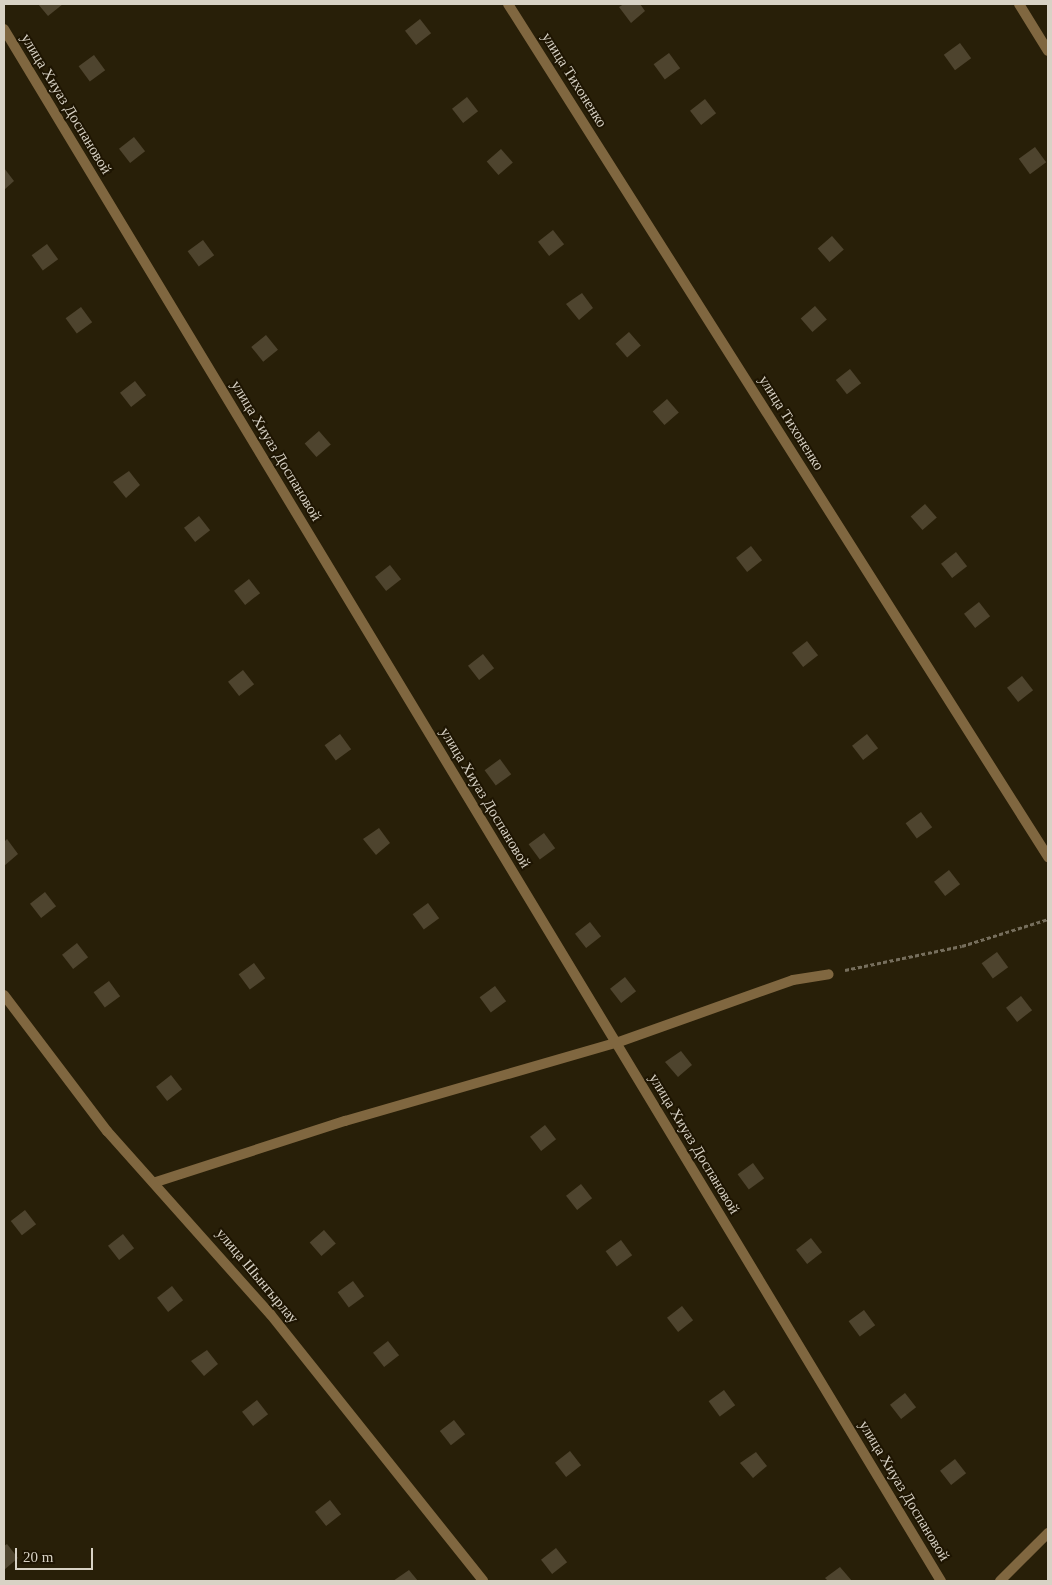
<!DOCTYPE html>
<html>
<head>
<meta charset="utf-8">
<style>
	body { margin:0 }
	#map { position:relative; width:1052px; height:1585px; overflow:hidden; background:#281f08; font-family:"Times New Roman",serif }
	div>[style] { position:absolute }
	.building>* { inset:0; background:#4e442e; transform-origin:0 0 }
	.path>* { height:3px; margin-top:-1.5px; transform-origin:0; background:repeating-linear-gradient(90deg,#766e5c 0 4px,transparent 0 6.5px) }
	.lane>* { height:10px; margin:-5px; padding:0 5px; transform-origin:5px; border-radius:5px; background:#806740 }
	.street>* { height:10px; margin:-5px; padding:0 5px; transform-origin:5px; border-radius:5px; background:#806740 }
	span { translate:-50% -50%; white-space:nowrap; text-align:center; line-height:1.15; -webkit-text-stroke:4px #1e1502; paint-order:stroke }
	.street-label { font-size:15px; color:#d8d2c5 }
	.frame { position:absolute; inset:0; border:5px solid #d8d2c5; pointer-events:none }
	.scale { position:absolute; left:15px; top:1548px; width:78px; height:22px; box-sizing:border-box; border:2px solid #d8d2c5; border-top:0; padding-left:6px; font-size:15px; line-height:18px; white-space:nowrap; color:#d8d2c5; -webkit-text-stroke:4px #1e1502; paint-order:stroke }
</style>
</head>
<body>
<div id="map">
	<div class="building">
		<div style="clip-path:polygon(38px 4px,63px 4px,48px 16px)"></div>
		<div style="clip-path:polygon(624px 4px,640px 4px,645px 11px,631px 23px,619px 7px)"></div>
		<div style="left:420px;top:19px;width:18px;height:19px;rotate:52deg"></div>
		<div style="left:960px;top:43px;width:19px;height:20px;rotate:54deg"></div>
		<div style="left:669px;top:53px;width:19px;height:19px;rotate:54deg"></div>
		<div style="left:94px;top:55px;width:19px;height:19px;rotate:54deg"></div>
		<div style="left:467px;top:97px;width:18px;height:19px;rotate:52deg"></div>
		<div style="left:705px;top:99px;width:18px;height:19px;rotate:52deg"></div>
		<div style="left:134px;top:137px;width:18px;height:19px;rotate:52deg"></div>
		<div style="left:1035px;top:147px;width:19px;height:20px;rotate:54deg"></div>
		<div style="left:501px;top:149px;width:18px;height:19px;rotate:49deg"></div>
		<div style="clip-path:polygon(4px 168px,14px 181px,4px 190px)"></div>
		<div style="left:553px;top:230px;width:18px;height:19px;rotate:52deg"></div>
		<div style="left:832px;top:236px;width:18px;height:19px;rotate:49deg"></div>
		<div style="left:203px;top:240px;width:19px;height:19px;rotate:54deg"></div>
		<div style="left:47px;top:244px;width:19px;height:19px;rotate:54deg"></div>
		<div style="clip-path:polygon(582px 293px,593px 308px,579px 320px,566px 304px)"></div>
		<div style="left:815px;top:306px;width:18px;height:19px;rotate:49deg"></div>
		<div style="left:81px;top:307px;width:19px;height:19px;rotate:54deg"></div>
		<div style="left:629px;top:332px;width:18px;height:18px;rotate:49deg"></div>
		<div style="left:266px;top:335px;width:19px;height:19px;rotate:51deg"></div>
		<div style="left:850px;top:369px;width:18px;height:18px;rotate:52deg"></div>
		<div style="left:135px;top:381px;width:18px;height:19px;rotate:52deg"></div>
		<div style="left:667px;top:399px;width:18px;height:19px;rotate:49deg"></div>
		<div style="left:319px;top:431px;width:18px;height:19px;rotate:49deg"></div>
		<div style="clip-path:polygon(129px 471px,140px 485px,126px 498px,113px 482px)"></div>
		<div style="left:925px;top:504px;width:18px;height:19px;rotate:49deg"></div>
		<div style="left:199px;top:516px;width:18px;height:19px;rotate:52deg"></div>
		<div style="left:751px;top:546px;width:18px;height:19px;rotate:52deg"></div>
		<div style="left:956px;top:552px;width:18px;height:19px;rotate:52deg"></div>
		<div style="left:390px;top:565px;width:18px;height:19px;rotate:52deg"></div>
		<div style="left:249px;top:579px;width:18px;height:19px;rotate:52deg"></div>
		<div style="left:979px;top:602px;width:18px;height:19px;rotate:52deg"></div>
		<div style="left:807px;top:641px;width:18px;height:19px;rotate:52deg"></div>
		<div style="left:483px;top:654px;width:18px;height:19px;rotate:52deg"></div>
		<div style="left:243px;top:670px;width:18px;height:19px;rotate:52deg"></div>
		<div style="left:1022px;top:676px;width:18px;height:19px;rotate:52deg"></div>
		<div style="left:340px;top:734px;width:19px;height:19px;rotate:54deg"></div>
		<div style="left:867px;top:734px;width:18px;height:19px;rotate:52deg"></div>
		<div style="left:500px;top:759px;width:19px;height:19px;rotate:54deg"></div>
		<div style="left:921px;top:812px;width:19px;height:19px;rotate:54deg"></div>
		<div style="clip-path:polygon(379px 828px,390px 843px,376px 855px,363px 839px)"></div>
		<div style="left:544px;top:833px;width:19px;height:19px;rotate:54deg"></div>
		<div style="clip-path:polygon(7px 839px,18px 854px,4px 866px,4px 842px)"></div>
		<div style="left:949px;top:870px;width:18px;height:19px;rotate:52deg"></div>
		<div style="left:45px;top:892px;width:18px;height:19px;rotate:52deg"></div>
		<div style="left:428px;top:903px;width:19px;height:19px;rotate:54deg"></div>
		<div style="left:590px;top:922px;width:18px;height:19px;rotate:52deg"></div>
		<div style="left:77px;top:943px;width:18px;height:19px;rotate:52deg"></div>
		<div style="left:997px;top:952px;width:19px;height:19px;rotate:54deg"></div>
		<div style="left:254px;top:963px;width:19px;height:19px;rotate:54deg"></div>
		<div style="left:625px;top:977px;width:18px;height:19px;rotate:52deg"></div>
		<div style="left:109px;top:981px;width:19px;height:19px;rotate:54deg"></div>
		<div style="left:495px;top:986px;width:19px;height:19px;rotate:54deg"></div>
		<div style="left:1021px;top:996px;width:18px;height:19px;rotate:52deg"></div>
		<div style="clip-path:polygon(681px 1051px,692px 1065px,678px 1077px,665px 1062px)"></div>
		<div style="left:171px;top:1075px;width:18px;height:19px;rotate:52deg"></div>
		<div style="left:545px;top:1125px;width:18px;height:19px;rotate:52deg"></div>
		<div style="left:753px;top:1163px;width:19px;height:19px;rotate:54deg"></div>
		<div style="left:581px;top:1184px;width:18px;height:19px;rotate:52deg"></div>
		<div style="left:25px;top:1210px;width:18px;height:18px;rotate:52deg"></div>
		<div style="left:324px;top:1230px;width:18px;height:19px;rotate:49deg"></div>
		<div style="left:123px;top:1234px;width:18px;height:19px;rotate:52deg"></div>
		<div style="left:811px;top:1238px;width:18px;height:19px;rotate:52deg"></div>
		<div style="left:621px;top:1240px;width:19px;height:19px;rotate:54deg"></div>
		<div style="left:353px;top:1281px;width:19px;height:19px;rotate:54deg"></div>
		<div style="left:172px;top:1286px;width:18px;height:19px;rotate:52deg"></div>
		<div style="left:682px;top:1306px;width:18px;height:19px;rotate:52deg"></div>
		<div style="left:864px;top:1310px;width:19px;height:19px;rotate:54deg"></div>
		<div style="left:388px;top:1341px;width:18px;height:19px;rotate:52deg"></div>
		<div style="clip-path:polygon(207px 1350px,218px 1364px,204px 1376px,191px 1361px)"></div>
		<div style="left:724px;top:1390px;width:19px;height:19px;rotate:54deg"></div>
		<div style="left:905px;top:1393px;width:18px;height:19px;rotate:52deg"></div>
		<div style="left:257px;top:1400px;width:18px;height:19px;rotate:52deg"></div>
		<div style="left:454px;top:1420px;width:18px;height:18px;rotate:52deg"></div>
		<div style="left:570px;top:1451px;width:18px;height:19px;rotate:52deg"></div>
		<div style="clip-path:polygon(756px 1452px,767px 1466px,753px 1478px,740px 1463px)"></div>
		<div style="left:955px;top:1459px;width:18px;height:19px;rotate:52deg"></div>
		<div style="left:330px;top:1500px;width:18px;height:19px;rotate:52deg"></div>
		<div style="clip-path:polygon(7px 1544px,18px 1558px,4px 1570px,4px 1546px)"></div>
		<div style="left:556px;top:1548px;width:18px;height:19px;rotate:52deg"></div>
		<div style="clip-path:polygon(840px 1567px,852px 1581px,828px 1581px,825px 1578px)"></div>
		<div style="clip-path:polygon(409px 1570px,418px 1581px,393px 1581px)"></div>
	</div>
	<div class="path">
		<div style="left:845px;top:970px;width:119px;rotate:-11.6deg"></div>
		<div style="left:962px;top:946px;width:90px;rotate:-17.4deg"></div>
	</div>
	<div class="lane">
		<div style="left:156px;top:1182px;width:199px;rotate:-17.9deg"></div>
		<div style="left:345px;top:1121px;width:282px;rotate:-16.1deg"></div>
		<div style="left:616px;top:1043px;width:188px;rotate:-19.6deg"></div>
		<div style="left:793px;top:980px;width:36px;rotate:-9deg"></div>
		<div style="left:1000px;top:1581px;width:68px;rotate:-45deg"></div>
	</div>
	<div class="street">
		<div style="left:508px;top:4px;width:1010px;rotate:57.66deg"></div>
		<div style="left:1019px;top:4px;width:55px;rotate:58.3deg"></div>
		<div style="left:4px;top:29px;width:1813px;rotate:58.88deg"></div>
		<div style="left:4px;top:995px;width:171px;rotate:52.9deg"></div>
		<div style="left:107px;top:1131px;width:246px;rotate:48.3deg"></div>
		<div style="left:271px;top:1315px;width:340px;rotate:51.4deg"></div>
	</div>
	<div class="street-label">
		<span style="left:574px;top:80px;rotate:58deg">улица Тихоненко</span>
		<span style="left:66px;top:104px;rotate:59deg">улица Хиуаз Доспановой</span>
		<span style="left:791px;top:423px;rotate:58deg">улица Тихоненко</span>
		<span style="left:276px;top:451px;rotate:59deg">улица Хиуаз Доспановой</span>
		<span style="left:485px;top:798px;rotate:59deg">улица Хиуаз Доспановой</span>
		<span style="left:694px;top:1144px;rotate:59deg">улица Хиуаз Доспановой</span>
		<span style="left:257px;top:1276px;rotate:50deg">улица Шынгырлау</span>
		<span style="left:904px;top:1491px;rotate:59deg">улица Хиуаз Доспановой</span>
	</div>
	<div class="frame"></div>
	<div class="scale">20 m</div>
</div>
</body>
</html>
